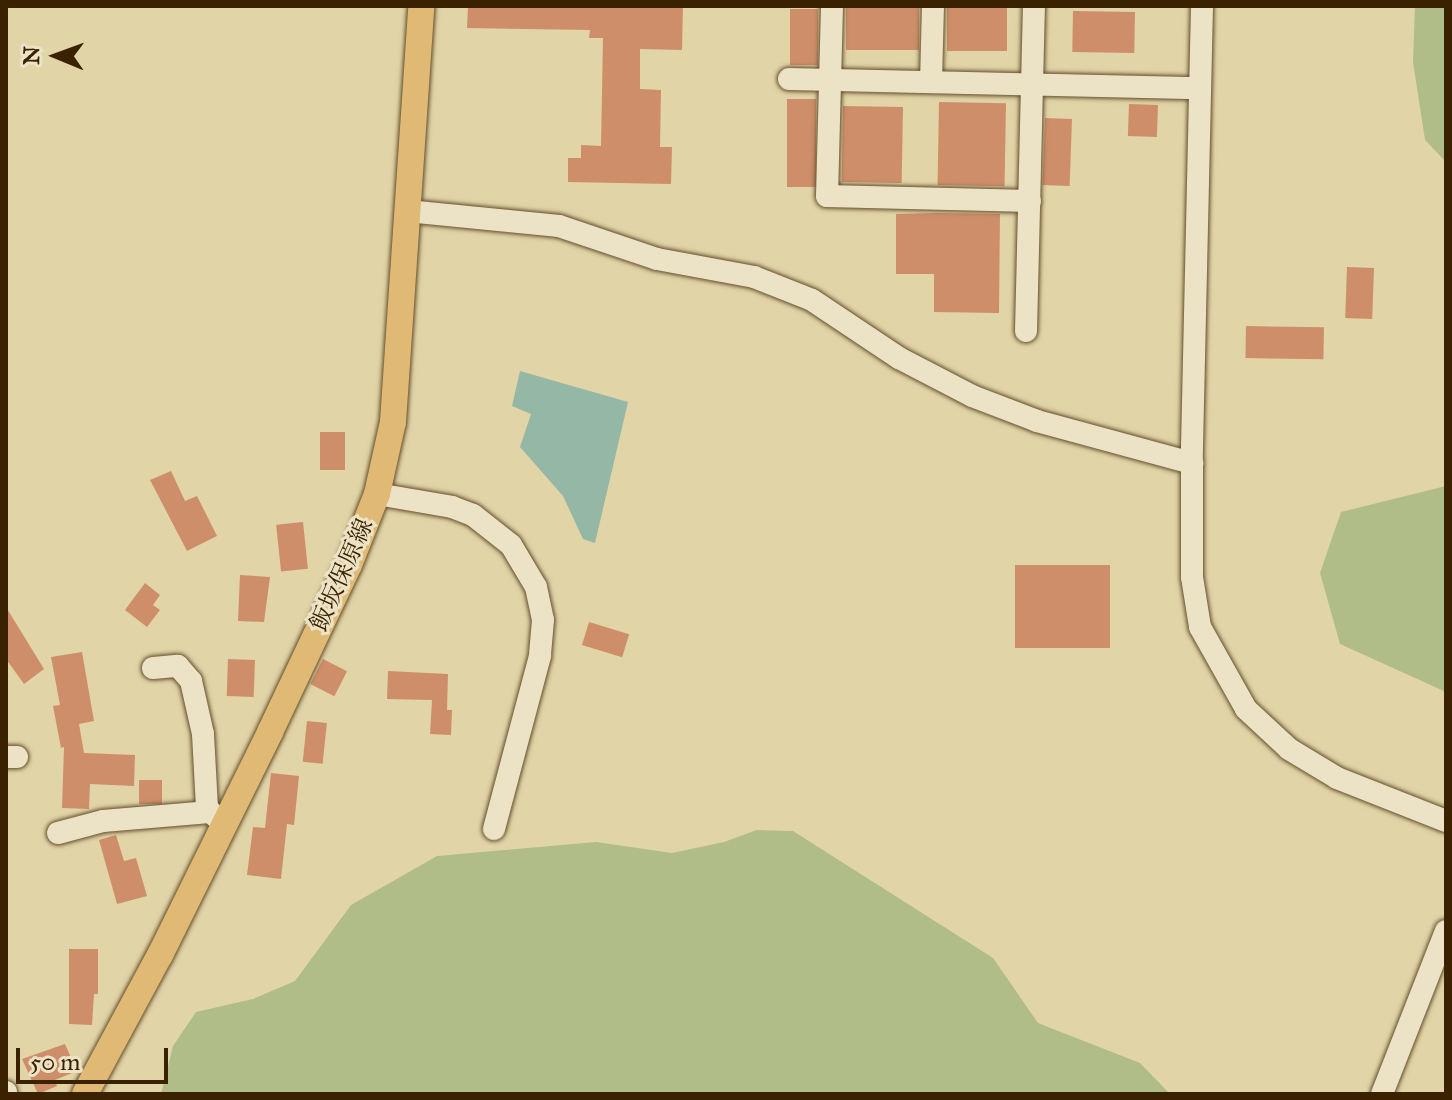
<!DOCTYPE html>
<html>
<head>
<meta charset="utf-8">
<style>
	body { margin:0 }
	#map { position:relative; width:1452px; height:1100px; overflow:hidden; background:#e1d4a7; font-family:"IM FELL Great Primer","Noto Serif JP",serif }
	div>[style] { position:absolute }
	.green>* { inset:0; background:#b1bd89 }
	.water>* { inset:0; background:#94b8a5 }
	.building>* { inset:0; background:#ce8e6a; transform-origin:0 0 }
	.roads { filter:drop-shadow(0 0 2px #644e2a) drop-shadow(0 0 2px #644e2a) }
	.minor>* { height:22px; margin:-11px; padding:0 11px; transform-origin:11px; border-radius:11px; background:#ece3c6 }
	.major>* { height:26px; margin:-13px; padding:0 13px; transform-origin:13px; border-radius:13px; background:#e0ba74 }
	span { translate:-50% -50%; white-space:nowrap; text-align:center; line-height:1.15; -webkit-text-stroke:6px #ece3c6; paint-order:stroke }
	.street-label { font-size:24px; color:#3a2201 }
	.frame { position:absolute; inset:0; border:8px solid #3a2201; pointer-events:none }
	.north { position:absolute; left:16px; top:16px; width:80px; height:80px; -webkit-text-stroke:6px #ece3c6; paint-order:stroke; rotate:271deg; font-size:22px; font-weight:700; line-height:32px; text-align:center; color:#3a2201 }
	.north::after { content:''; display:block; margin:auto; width:28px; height:36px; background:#3a2201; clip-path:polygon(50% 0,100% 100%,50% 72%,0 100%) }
	.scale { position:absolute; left:16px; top:1048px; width:152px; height:36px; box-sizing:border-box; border:4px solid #3a2201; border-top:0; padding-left:10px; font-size:24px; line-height:28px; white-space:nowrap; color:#3a2201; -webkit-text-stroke:6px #ece3c6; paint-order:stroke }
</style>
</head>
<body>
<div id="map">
	<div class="green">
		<div style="clip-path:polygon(1415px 6px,1446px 6px,1446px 162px,1425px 140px,1413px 62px)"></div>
		<div style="clip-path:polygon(1446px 486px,1446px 692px,1340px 644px,1320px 573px,1341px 512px)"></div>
		<div style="clip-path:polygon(757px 830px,793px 831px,993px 958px,1038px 1023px,1140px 1063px,1170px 1094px,161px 1094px,173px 1046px,196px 1012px,253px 999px,295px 981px,351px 905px,437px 856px,596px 842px,672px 853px,724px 842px)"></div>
	</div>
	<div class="water">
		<div style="clip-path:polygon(520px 371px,628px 402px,595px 543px,583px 539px,563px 496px,520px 447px,531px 414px,512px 406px)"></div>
	</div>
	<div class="building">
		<div style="clip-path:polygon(468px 6px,683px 6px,682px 50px,640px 49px,640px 89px,661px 90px,660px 147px,672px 147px,671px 184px,568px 182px,568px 158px,581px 158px,581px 145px,601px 146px,603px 38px,589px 38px,590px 30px,467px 28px)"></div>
		<div style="left:846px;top:6px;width:73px;height:44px"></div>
		<div style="left:947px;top:6px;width:60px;height:45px"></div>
		<div style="left:790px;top:9px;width:28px;height:56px"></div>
		<div style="left:1073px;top:11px;width:62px;height:41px;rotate:1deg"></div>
		<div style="left:787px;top:99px;width:29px;height:88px"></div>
		<div style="left:939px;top:102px;width:67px;height:83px;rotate:1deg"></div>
		<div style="left:1129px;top:104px;width:29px;height:32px;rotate:2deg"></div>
		<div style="left:843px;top:106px;width:60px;height:76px;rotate:1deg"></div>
		<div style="left:1045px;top:118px;width:27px;height:67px;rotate:2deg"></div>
		<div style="clip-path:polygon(938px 213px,1000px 214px,999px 313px,934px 312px,934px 274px,896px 274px,896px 214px)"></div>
		<div style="left:1347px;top:267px;width:27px;height:51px;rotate:2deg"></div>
		<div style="left:1246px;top:326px;width:78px;height:32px;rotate:1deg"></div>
		<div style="left:320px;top:432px;width:25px;height:38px"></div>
		<div style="clip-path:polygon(171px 471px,185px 501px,197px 496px,217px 536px,187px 551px,150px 480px)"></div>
		<div style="left:303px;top:522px;width:47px;height:27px;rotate:84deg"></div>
		<div style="left:1015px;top:565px;width:95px;height:83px"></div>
		<div style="clip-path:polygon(240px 575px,270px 577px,264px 622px,238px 621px)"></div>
		<div style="clip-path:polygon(145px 583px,160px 595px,153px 605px,160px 610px,147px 627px,125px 610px)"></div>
		<div style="clip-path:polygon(6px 607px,44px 669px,24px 684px,6px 659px)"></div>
		<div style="left:589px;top:622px;width:42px;height:24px;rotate:17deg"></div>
		<div style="clip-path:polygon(82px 652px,94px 721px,79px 724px,84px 753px,135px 755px,134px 786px,90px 784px,89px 809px,62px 808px,64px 747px,61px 748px,53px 706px,60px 705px,51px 657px)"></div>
		<div style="left:228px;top:659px;width:27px;height:37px;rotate:2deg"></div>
		<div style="left:323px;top:659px;width:27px;height:28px;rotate:27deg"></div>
		<div style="clip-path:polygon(388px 671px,448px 674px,447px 710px,452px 710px,451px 735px,430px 734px,432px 700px,387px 699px)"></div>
		<div style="left:307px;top:721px;width:20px;height:41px;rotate:6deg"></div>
		<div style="clip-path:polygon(271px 773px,299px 776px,294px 825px,287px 824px,281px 879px,247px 875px,253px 827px,265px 828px)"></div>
		<div style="left:139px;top:780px;width:23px;height:24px"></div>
		<div style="clip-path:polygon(116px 835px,124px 861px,136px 858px,147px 896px,117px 904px,99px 840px)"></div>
		<div style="clip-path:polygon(69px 949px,98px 949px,98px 994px,94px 994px,92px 1025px,69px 1024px)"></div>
		<div style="clip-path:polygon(65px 1044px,77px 1071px,55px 1080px,57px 1086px,38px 1094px,22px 1059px)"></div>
	</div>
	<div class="roads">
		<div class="minor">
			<div style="left:832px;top:6px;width:190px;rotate:91.5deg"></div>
			<div style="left:827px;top:196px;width:203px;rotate:1.4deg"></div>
			<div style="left:1202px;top:6px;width:457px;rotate:91.3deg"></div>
			<div style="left:1192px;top:463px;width:114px;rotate:90deg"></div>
			<div style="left:1192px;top:577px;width:51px;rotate:80.9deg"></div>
			<div style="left:1200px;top:627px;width:94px;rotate:60.7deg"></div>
			<div style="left:1246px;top:709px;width:59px;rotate:42.9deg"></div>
			<div style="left:1289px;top:749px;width:56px;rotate:31.1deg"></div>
			<div style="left:1337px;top:778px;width:117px;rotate:21.5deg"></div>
			<div style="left:789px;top:79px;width:411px;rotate:1.3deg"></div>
			<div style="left:931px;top:82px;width:76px;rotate:-88.5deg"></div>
			<div style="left:407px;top:211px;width:153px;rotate:5.6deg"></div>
			<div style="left:559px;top:226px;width:103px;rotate:18.6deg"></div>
			<div style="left:657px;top:259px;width:99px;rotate:10.5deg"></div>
			<div style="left:754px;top:277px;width:62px;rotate:21.6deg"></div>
			<div style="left:812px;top:300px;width:105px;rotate:33.7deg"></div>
			<div style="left:899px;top:358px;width:82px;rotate:27.5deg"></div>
			<div style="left:972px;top:396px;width:70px;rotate:21deg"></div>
			<div style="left:1037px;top:421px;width:161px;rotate:15.2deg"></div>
			<div style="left:1026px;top:331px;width:325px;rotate:-88.6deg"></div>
			<div style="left:377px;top:494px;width:76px;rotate:9.8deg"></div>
			<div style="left:452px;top:507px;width:22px;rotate:21deg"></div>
			<div style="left:473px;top:515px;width:48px;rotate:38.3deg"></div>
			<div style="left:511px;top:545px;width:49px;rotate:59.2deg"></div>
			<div style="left:536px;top:587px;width:34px;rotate:78deg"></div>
			<div style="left:543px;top:620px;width:36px;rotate:95deg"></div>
			<div style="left:540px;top:656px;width:179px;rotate:104.9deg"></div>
			<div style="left:153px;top:668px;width:25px;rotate:-5deg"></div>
			<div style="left:178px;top:666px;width:20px;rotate:49deg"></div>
			<div style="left:191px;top:681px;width:54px;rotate:77.2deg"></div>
			<div style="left:203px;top:734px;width:74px;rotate:86.9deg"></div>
			<div style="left:207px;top:808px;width:24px;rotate:45deg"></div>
			<div style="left:6px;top:757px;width:11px"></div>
			<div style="left:58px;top:833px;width:47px;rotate:-14.9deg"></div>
			<div style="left:103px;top:821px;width:107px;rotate:-4.8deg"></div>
			<div style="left:6px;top:1092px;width:2px;rotate:90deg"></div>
			<div style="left:1382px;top:1094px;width:175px;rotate:-68.6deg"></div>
		</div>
		<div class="major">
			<div style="left:85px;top:1094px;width:158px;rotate:-61.7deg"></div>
			<div style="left:160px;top:955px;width:249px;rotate:-63.7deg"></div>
			<div style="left:270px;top:732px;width:185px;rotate:-64.7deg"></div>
			<div style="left:349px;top:565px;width:76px;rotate:-68.5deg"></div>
			<div style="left:377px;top:494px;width:74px;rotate:-77.5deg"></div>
			<div style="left:393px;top:422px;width:417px;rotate:-86.1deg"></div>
		</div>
	</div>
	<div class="street-label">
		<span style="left:342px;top:575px;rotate:-66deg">飯坂保原線</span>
	</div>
	<div class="frame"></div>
	<div class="north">N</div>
	<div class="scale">50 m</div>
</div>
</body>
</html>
